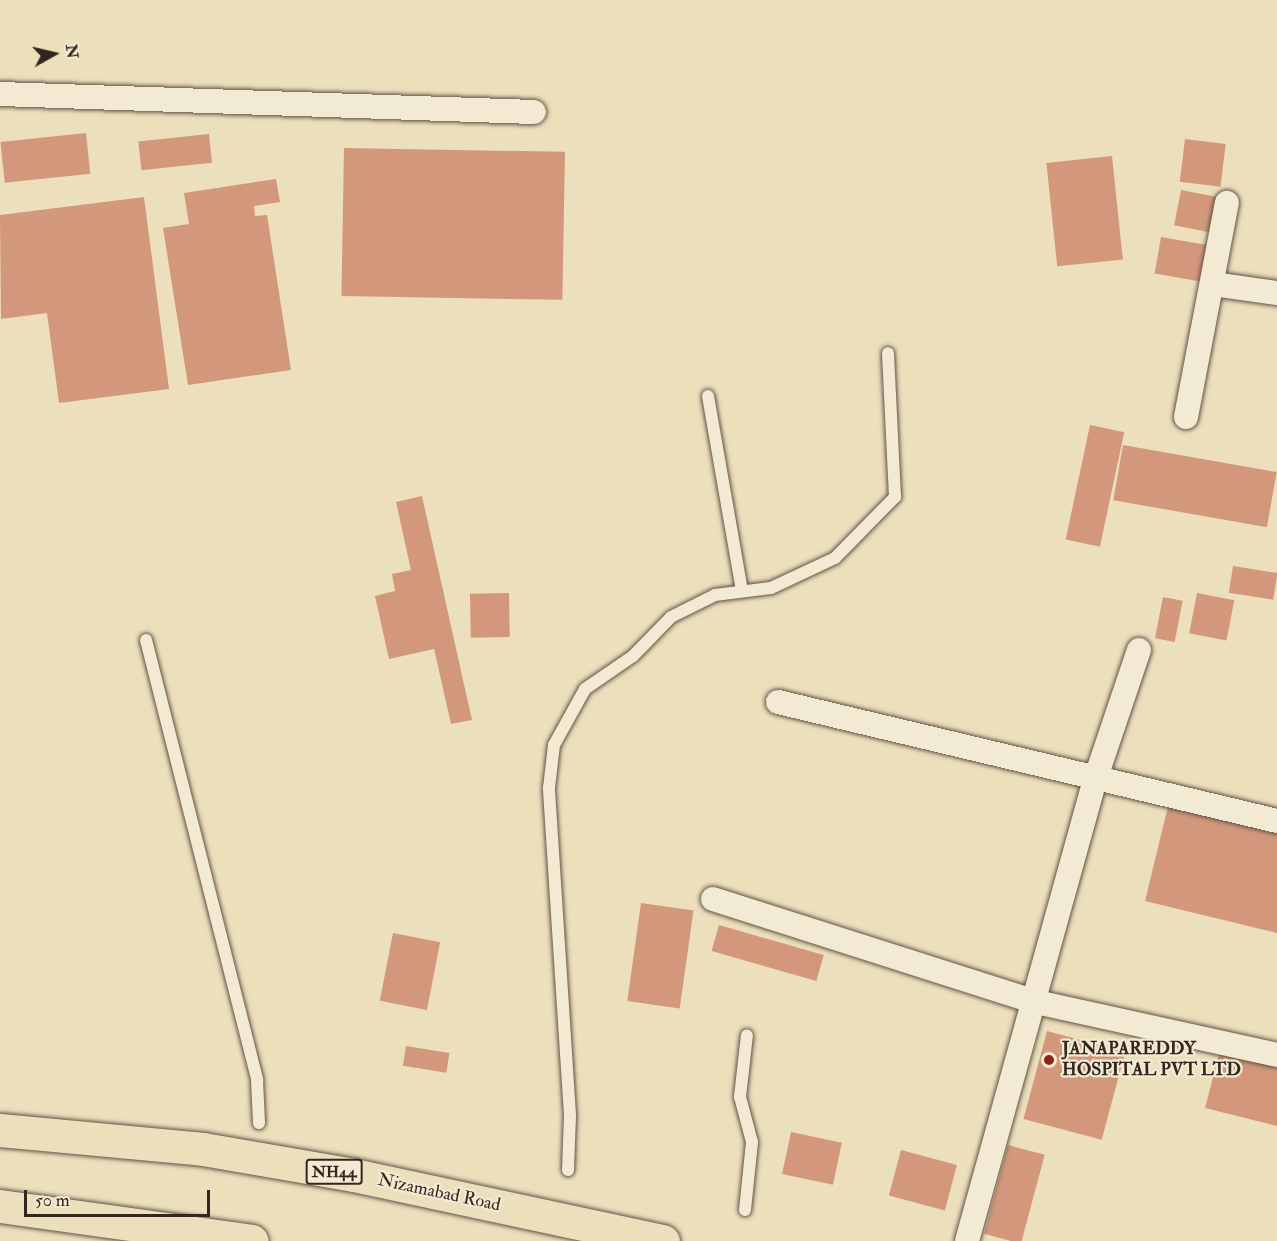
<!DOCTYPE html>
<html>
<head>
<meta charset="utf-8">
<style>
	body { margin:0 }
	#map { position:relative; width:1277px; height:1241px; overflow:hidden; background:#ecdfbc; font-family:"IM FELL Double Pica",serif }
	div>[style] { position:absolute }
	.building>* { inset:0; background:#d3987c; transform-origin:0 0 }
	.roads { filter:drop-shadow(0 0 2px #615446) drop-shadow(0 0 2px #615446) }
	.service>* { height:12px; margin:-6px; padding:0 6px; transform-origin:6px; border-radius:6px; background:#f3ead3 }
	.minor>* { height:24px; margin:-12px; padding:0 12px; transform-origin:12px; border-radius:12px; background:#f3ead3 }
	.trunk>* { height:33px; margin:-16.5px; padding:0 16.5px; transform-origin:16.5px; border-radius:16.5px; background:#ecdfbc }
	.dots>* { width:16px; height:16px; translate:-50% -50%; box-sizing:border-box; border:3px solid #f3ead3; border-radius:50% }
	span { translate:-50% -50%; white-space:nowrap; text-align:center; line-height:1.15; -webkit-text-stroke:4.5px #f3ead3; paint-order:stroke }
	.shield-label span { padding:2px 4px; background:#f3ead3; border:2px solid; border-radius:4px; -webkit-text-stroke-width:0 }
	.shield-label { font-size:16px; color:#33261f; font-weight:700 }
	.poi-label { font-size:18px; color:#33261f; font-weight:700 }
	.left { translate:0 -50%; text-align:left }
	.street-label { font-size:18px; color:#33261f }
	.north { position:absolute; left:24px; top:24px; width:60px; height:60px; -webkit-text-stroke:4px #f3ead3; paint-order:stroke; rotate:82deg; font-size:16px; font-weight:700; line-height:24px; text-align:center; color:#33261f }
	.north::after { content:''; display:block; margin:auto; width:21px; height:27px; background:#33261f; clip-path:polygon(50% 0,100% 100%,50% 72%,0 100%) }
	.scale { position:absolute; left:24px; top:1190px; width:186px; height:27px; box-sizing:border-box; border:3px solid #33261f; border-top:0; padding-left:8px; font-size:18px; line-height:21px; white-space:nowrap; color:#33261f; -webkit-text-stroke:4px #f3ead3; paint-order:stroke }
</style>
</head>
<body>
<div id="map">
	<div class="building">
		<div style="left:86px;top:133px;width:41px;height:86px;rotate:84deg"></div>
		<div style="left:209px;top:134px;width:29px;height:71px;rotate:84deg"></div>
		<div style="left:1185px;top:139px;width:41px;height:43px;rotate:7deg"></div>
		<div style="left:344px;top:148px;width:221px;height:148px;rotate:1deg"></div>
		<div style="left:1112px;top:156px;width:104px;height:66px;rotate:84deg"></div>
		<div style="clip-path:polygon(276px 179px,280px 202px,254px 206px,255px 216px,267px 215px,291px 370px,188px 385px,163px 228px,189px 224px,184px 193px)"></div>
		<div style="left:1181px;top:190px;width:37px;height:36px;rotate:11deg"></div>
		<div style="clip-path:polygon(144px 197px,169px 389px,59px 403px,47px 313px,1px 319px,0 215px)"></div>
		<div style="left:1161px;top:237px;width:48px;height:37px;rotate:10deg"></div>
		<div style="left:1090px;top:425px;width:35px;height:117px;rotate:12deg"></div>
		<div style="left:1123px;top:445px;width:156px;height:56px;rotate:10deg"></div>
		<div style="clip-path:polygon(422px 496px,472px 720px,451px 724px,434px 649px,389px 659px,375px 596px,395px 591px,392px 574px,411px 570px,396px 502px)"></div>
		<div style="left:1233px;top:566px;width:45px;height:27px;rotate:9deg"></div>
		<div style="left:509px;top:593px;width:44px;height:39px;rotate:89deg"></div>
		<div style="left:1197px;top:593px;width:38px;height:41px;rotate:11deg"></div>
		<div style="left:1163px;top:597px;width:20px;height:42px;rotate:11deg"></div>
		<div style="clip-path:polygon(1170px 798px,1277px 824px,1277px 933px,1145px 901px)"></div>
		<div style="left:641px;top:903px;width:53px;height:99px;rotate:8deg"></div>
		<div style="left:719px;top:925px;width:109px;height:27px;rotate:16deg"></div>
		<div style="left:393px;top:933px;width:48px;height:69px;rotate:11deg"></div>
		<div style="left:1047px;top:1031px;width:81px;height:91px;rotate:15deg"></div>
		<div style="left:406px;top:1046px;width:44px;height:20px;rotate:9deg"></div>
		<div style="clip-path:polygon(1220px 1050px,1277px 1064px,1277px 1126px,1205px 1108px)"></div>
		<div style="left:791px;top:1132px;width:52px;height:43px;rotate:12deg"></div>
		<div style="left:1008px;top:1145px;width:38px;height:92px;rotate:15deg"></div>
		<div style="left:901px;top:1150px;width:58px;height:47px;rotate:15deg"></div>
	</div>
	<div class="roads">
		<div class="service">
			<div style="left:708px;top:396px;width:198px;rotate:80.1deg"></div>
			<div style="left:146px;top:640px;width:454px;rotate:75.8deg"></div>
			<div style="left:257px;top:1080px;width:43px;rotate:87.3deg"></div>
			<div style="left:568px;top:1170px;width:55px;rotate:-87.9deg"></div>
			<div style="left:570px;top:1115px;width:328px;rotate:-93.7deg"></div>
			<div style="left:549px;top:788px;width:43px;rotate:-83.4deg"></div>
			<div style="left:554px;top:745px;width:64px;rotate:-61deg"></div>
			<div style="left:585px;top:689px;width:58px;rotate:-34.5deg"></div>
			<div style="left:633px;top:656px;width:54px;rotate:-45.7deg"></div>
			<div style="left:671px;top:617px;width:49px;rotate:-26.6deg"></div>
			<div style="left:715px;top:595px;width:56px;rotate:-7.1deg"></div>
			<div style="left:771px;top:588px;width:71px;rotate:-25.1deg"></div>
			<div style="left:835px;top:558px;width:86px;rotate:-45.5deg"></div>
			<div style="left:895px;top:497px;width:144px;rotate:-92.8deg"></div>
			<div style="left:745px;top:1210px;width:68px;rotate:-84.1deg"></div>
			<div style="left:752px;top:1142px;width:47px;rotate:-104.9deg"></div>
			<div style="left:740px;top:1097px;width:62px;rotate:-83.6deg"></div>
		</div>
		<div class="minor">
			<div style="left:0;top:94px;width:534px;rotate:1.93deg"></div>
			<div style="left:1213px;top:284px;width:65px;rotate:8deg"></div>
			<div style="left:1186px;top:417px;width:218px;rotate:-79.2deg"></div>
			<div style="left:778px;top:702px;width:513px;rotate:13.41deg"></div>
			<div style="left:713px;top:899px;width:335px;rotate:17.7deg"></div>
			<div style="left:1032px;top:1001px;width:251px;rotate:12.4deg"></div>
			<div style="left:967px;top:1241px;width:482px;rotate:-74.5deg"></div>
			<div style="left:1096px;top:777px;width:134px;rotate:-71.3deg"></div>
		</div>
		<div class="trunk">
			<div style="left:0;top:1130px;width:204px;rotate:5.3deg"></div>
			<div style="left:203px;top:1149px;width:153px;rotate:9.8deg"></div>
			<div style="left:354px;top:1175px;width:316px;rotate:12.1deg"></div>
			<div style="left:0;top:1206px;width:254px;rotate:7.9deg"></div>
		</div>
	</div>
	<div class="dots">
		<div style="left:1049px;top:1060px;background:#8f2418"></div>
	</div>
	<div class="shield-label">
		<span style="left:334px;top:1172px">NH44</span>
	</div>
	<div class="poi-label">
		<span class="left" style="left:1062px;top:1060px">JANAPAREDDY<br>HOSPITAL PVT LTD</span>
	</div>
	<div class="street-label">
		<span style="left:439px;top:1193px;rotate:12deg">Nizamabad Road</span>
	</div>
	<div class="north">N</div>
	<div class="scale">50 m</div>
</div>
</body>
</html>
